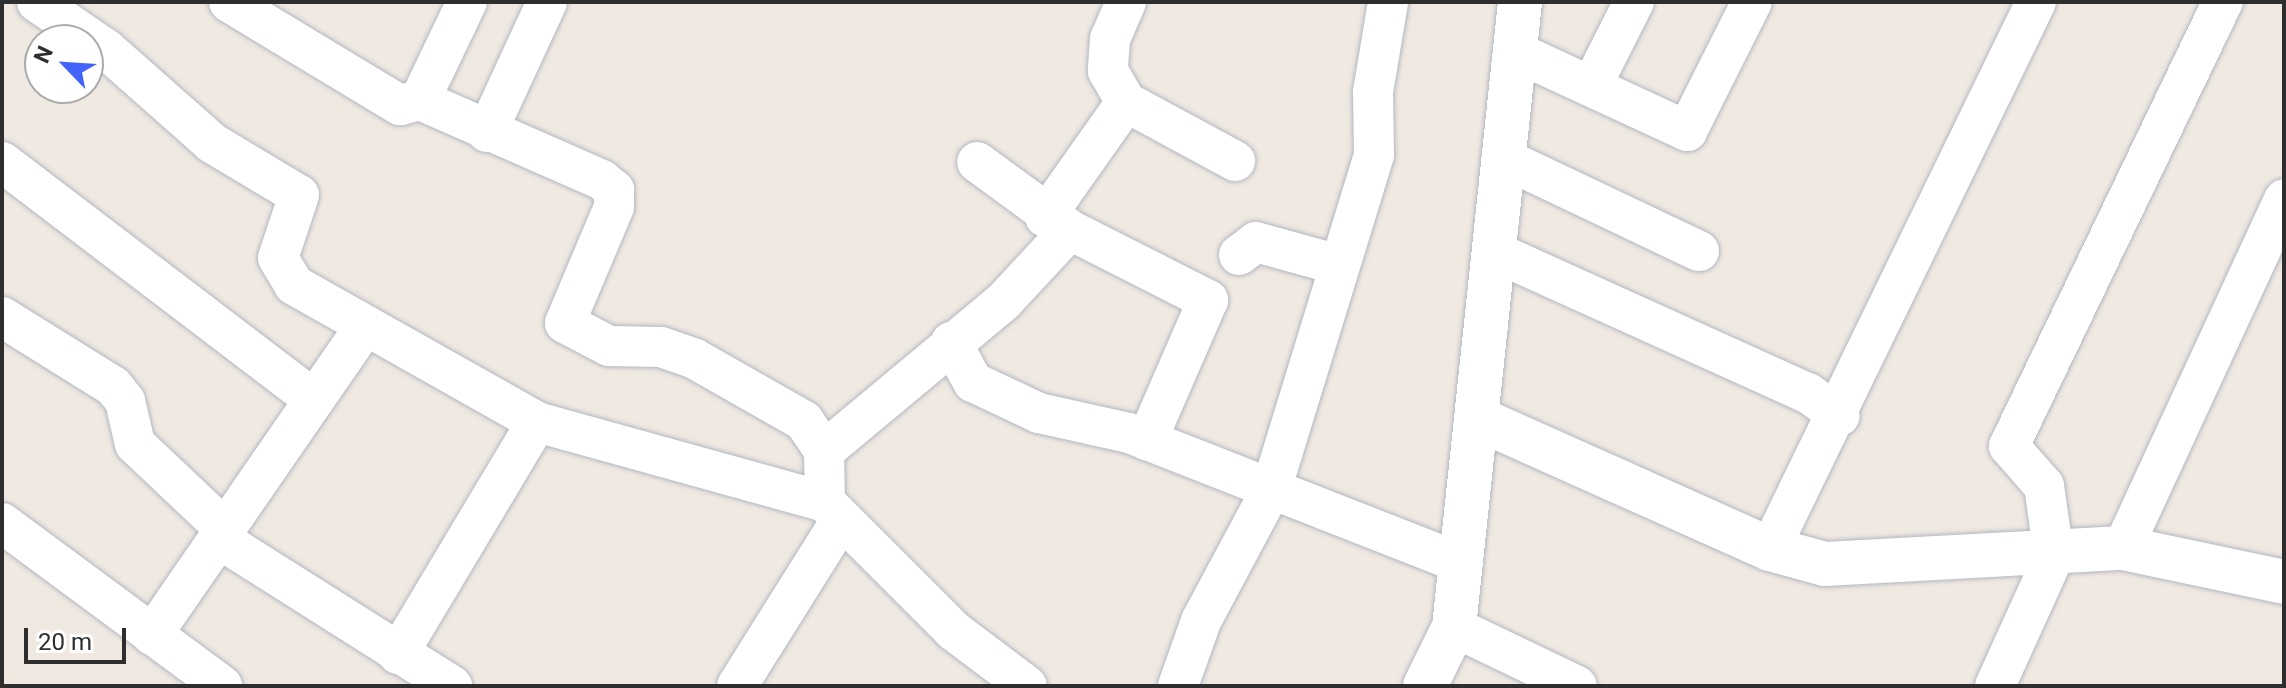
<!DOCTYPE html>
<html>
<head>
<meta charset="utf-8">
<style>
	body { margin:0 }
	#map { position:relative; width:2286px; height:688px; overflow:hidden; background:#efe9e1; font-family:Roboto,sans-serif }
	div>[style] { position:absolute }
	.roads { filter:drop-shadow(0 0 2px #b4b7c1) drop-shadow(0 0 2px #b4b7c1) }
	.minor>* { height:40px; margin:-20px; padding:0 20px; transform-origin:20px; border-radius:20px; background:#fff }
	.tertiary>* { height:44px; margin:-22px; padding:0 22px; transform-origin:22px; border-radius:22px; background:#fff }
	span { translate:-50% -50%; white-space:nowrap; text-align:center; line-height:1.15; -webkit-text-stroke:6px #fff; paint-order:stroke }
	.frame { position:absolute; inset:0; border:4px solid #2e2e2e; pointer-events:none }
	.north { position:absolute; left:24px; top:24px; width:80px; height:80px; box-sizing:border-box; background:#fff; border:2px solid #ababab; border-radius:50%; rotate:295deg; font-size:22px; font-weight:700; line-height:32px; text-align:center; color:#2e2e2e }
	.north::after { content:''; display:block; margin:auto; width:28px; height:36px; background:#4264fb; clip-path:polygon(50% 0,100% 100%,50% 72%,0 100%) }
	.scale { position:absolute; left:24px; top:628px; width:102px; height:36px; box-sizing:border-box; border:4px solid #2e2e2e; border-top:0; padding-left:10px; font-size:24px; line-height:28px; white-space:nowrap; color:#2e2e2e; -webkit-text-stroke:6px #fff; paint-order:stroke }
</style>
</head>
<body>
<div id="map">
	<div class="roads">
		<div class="minor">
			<div style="left:37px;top:2px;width:85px;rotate:34.4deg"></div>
			<div style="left:107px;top:50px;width:140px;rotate:41.5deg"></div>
			<div style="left:212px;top:143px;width:101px;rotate:30.9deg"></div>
			<div style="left:299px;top:195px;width:66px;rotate:108.4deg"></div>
			<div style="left:278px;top:258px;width:31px;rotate:59deg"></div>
			<div style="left:294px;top:285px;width:279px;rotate:29.4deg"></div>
			<div style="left:537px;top:422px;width:299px;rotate:15.5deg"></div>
			<div style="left:825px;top:502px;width:182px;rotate:45deg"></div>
			<div style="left:954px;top:631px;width:91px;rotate:37deg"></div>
			<div style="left:229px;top:2px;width:200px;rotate:31.1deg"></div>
			<div style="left:400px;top:105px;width:21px;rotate:-14deg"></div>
			<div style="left:420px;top:100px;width:199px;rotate:23.7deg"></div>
			<div style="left:602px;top:180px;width:16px;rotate:40deg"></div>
			<div style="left:614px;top:190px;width:17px;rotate:90deg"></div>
			<div style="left:614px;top:207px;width:126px;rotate:112.9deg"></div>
			<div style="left:565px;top:323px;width:50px;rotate:27.6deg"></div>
			<div style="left:609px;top:346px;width:52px;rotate:1.1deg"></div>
			<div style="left:661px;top:347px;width:36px;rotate:19deg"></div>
			<div style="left:695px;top:359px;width:125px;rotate:29.6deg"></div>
			<div style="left:804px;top:421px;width:36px;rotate:56deg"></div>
			<div style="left:824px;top:451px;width:51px;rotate:88.9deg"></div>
			<div style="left:1126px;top:2px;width:40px;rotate:113.4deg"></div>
			<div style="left:1110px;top:39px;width:32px;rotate:94deg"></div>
			<div style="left:1108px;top:71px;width:36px;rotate:60deg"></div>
			<div style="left:1514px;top:51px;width:191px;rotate:24.8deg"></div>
			<div style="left:1687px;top:131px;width:144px;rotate:-63.3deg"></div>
			<div style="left:1593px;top:83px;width:91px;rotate:-63.2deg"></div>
			<div style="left:420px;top:100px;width:109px;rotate:-64.4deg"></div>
			<div style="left:487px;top:132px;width:143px;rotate:-65.2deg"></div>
			<div style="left:1503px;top:158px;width:217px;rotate:25.4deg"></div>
			<div style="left:2px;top:162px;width:391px;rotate:37.3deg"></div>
			<div style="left:1045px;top:217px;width:141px;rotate:-54.8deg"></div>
			<div style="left:1126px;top:102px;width:124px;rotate:28.4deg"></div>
			<div style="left:1070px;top:230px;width:155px;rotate:26.9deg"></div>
			<div style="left:1208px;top:300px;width:153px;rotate:113.5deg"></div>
			<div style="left:1495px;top:252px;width:343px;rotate:24.3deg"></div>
			<div style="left:1808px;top:393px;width:39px;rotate:36deg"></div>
			<div style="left:1239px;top:255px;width:21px;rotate:-37deg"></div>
			<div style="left:1256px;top:242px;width:86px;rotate:15.5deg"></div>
			<div style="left:2px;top:317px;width:131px;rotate:31.9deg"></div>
			<div style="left:113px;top:386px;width:19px;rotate:51deg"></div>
			<div style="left:125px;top:401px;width:44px;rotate:76.9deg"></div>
			<div style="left:135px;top:444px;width:124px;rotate:43.4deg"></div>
			<div style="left:951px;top:342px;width:46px;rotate:61.2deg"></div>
			<div style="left:973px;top:382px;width:73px;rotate:25.2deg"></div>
			<div style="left:1039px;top:413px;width:92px;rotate:12.5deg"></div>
			<div style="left:1129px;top:433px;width:353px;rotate:21.4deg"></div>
			<div style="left:824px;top:451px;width:233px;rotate:-39.8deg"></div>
			<div style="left:1003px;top:302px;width:98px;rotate:-47.1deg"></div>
			<div style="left:1070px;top:230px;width:115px;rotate:-143.8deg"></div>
			<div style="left:2px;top:523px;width:274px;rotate:36.5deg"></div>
			<div style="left:218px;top:538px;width:277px;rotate:32.3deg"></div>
			<div style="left:2123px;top:548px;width:384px;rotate:-65.2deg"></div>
			<div style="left:1770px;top:549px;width:608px;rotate:-64.07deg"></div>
			<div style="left:1454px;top:627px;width:136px;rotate:25.6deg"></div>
			<div style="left:152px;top:635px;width:372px;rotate:-55.4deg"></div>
			<div style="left:398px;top:654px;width:270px;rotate:-59.1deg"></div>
			<div style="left:737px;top:686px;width:194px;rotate:-57.9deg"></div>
			<div style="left:1178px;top:686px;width:69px;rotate:-70.5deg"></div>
			<div style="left:1201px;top:621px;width:149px;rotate:-61.9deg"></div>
			<div style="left:1271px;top:490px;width:350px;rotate:-72.9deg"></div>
			<div style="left:1374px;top:155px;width:63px;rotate:-90.9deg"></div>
			<div style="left:1373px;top:92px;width:91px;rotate:-80.5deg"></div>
			<div style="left:1995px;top:686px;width:143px;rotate:-65.6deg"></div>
			<div style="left:2054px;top:556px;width:71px;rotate:-98.1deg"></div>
			<div style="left:2044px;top:486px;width:53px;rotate:-131.2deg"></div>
			<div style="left:2009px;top:446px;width:493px;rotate:-64.3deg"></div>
		</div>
		<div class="tertiary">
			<div style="left:1479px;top:419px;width:319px;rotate:24.1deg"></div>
			<div style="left:1770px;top:549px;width:57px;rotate:15.3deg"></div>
			<div style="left:1825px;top:564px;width:298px;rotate:-3.1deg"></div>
			<div style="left:2123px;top:548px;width:165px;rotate:11.9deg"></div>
			<div style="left:1425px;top:686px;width:66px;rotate:-63.8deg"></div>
			<div style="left:1454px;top:627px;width:628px;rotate:-83.97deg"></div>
		</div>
	</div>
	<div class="frame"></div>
	<div class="north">N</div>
	<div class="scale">20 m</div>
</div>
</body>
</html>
